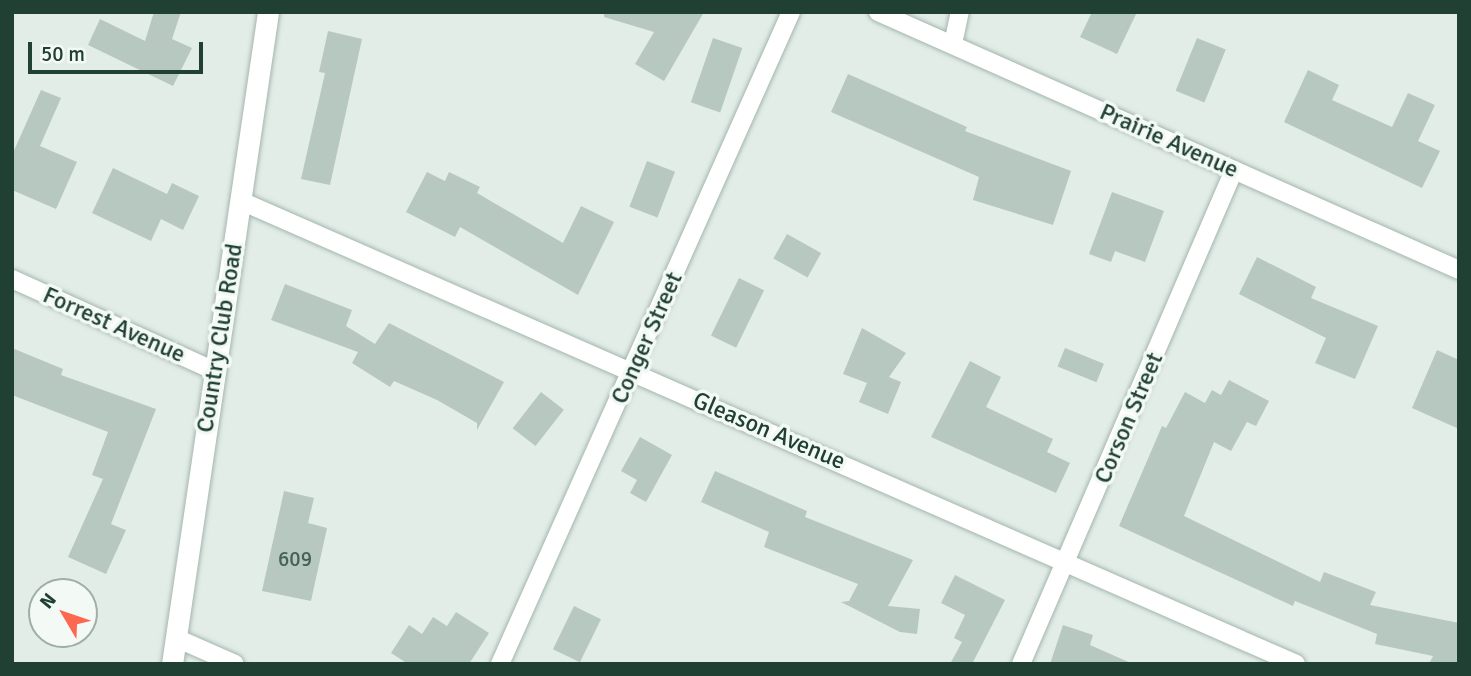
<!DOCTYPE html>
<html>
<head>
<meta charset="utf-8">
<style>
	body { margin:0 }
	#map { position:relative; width:1471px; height:676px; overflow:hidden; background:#e2ede7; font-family:Signika,sans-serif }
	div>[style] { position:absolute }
	.building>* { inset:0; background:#b7c8c0; transform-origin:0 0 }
	.roads { filter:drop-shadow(0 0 2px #a4b6ae) drop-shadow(0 0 2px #a4b6ae) }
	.street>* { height:18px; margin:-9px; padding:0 9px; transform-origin:9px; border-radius:9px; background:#fff }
	.secondary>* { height:21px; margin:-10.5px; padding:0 10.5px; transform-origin:10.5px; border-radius:10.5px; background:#fff }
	span { translate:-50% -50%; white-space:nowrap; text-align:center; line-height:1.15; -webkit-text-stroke:7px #f3f9f5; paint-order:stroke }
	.number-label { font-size:21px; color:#466257 }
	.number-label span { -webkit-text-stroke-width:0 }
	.street-label { font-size:24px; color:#204034 }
	.frame { position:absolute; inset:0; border:14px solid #204034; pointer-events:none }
	.north { position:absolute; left:28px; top:578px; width:70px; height:70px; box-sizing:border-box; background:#f3f9f5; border:2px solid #9fafa8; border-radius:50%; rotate:309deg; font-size:19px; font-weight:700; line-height:28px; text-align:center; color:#204034 }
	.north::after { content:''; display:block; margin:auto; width:24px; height:32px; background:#fd6850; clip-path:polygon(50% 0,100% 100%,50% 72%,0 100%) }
	.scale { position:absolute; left:28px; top:42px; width:175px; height:32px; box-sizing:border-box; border:4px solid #204034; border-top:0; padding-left:9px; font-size:21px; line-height:24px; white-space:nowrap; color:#204034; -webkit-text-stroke:5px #f3f9f5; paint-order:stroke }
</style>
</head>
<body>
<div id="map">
	<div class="building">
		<div style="clip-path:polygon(154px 12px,181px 12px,172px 39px,192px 48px,173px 86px,88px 45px,100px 19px,145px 41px)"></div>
		<div style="clip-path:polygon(604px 12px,704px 12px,664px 81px,635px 64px,654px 32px,604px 17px)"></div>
		<div style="clip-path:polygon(1092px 12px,1137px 12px,1117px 54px,1080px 37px)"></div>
		<div style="clip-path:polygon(328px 31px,362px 39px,330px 185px,301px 179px,325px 73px,319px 72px)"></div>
		<div style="left:713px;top:38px;width:31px;height:68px;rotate:19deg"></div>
		<div style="left:1197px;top:38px;width:31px;height:57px;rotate:22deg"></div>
		<div style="clip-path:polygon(1308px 70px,1339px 85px,1332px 100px,1392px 127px,1408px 93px,1435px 105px,1418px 141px,1440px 151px,1422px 188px,1284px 122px)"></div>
		<div style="clip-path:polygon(848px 74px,967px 127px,965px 131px,1071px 171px,1053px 225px,973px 200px,979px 177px,831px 112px)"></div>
		<div style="clip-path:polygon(41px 90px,61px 98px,40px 146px,77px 162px,56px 209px,12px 190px,12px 155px)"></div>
		<div style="left:647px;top:161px;width:30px;height:49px;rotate:21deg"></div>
		<div style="clip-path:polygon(113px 168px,167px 194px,172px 183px,199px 196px,183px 230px,161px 219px,151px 241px,92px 213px)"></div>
		<div style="clip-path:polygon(427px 172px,445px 181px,449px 172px,480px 187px,477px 193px,563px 243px,581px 206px,614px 222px,578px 295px,460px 227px,455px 237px,406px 212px)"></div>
		<div style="clip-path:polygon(1112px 192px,1164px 211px,1145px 262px,1115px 251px,1111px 262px,1089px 254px)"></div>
		<div style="left:787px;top:234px;width:39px;height:28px;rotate:29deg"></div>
		<div style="clip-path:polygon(1257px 257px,1316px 287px,1311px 298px,1378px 326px,1355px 379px,1315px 363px,1326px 338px,1239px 294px)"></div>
		<div style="left:739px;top:278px;width:28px;height:64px;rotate:26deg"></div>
		<div style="clip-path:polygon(285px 284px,352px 310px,346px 326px,375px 344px,389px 323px,504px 382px,477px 430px,477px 423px,437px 400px,394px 381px,390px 387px,352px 363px,358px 352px,271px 320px)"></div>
		<div style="clip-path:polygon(862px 328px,906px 353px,889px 377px,901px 382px,888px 414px,859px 402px,867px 383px,843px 374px)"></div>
		<div style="clip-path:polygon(12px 348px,63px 369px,61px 375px,156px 409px,111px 524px,126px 530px,106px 574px,68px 557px,103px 479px,92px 475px,108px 432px,12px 395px)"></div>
		<div style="left:1065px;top:348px;width:42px;height:20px;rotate:22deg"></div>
		<div style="clip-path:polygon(1437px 350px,1459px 360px,1459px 429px,1412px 408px)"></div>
		<div style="clip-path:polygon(970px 361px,1001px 377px,986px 407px,1053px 439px,1047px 452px,1070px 463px,1056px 493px,931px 437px)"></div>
		<div style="clip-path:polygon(1229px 380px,1269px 401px,1256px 426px,1247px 422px,1231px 451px,1214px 442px,1184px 516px,1320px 582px,1324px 572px,1376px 592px,1370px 605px,1459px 623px,1459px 664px,1429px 664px,1433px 656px,1375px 644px,1377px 634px,1295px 601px,1293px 606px,1119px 526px,1162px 426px,1166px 428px,1185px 392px,1205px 403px,1212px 390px,1221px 395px)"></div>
		<div style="left:541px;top:392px;width:29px;height:46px;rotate:38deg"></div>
		<div style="clip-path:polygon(640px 437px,672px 455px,646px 502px,630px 493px,637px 480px,621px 471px)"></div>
		<div style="clip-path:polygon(715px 471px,807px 511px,805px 517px,913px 560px,888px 606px,920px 609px,917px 634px,900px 632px,841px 602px,849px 601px,858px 584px,764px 547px,769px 532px,701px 502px)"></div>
		<div style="clip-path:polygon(284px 491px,314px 498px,308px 523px,327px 528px,311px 601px,262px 591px)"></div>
		<div style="clip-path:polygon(955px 575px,1005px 600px,972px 664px,950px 664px,962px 642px,954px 638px,965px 615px,941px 603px)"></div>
		<div style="left:574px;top:606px;width:30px;height:48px;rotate:26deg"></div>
		<div style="clip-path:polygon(456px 612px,489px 633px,469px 664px,408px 664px,391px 653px,409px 625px,422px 634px,433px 617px,447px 626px)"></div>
		<div style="clip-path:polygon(1063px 625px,1093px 635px,1090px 645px,1133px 664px,1050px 664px)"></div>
	</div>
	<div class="roads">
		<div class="street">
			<div style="left:878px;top:12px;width:636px;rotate:23.94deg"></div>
			<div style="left:953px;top:44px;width:33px;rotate:-78deg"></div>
			<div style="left:241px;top:201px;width:1152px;rotate:23.69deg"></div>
			<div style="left:12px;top:279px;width:223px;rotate:24.4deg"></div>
			<div style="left:176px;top:638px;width:64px;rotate:23.8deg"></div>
			<div style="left:500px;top:664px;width:714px;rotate:-65.95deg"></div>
			<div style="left:1021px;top:664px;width:538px;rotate:-66.68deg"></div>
		</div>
		<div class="secondary">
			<div style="left:172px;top:664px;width:659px;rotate:-81.62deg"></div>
		</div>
	</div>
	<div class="number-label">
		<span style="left:295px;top:559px">609</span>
	</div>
	<div class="street-label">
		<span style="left:1169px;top:141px;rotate:24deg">Prairie Avenue</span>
		<span style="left:114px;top:325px;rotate:24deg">Forrest Avenue</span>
		<span style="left:220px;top:338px;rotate:-81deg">Country Club Road</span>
		<span style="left:647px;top:338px;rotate:-66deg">Conger Street</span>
		<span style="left:1129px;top:418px;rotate:-67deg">Corson Street</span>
		<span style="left:769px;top:431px;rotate:23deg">Gleason Avenue</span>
	</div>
	<div class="frame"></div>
	<div class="north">N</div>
	<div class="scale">50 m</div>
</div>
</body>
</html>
